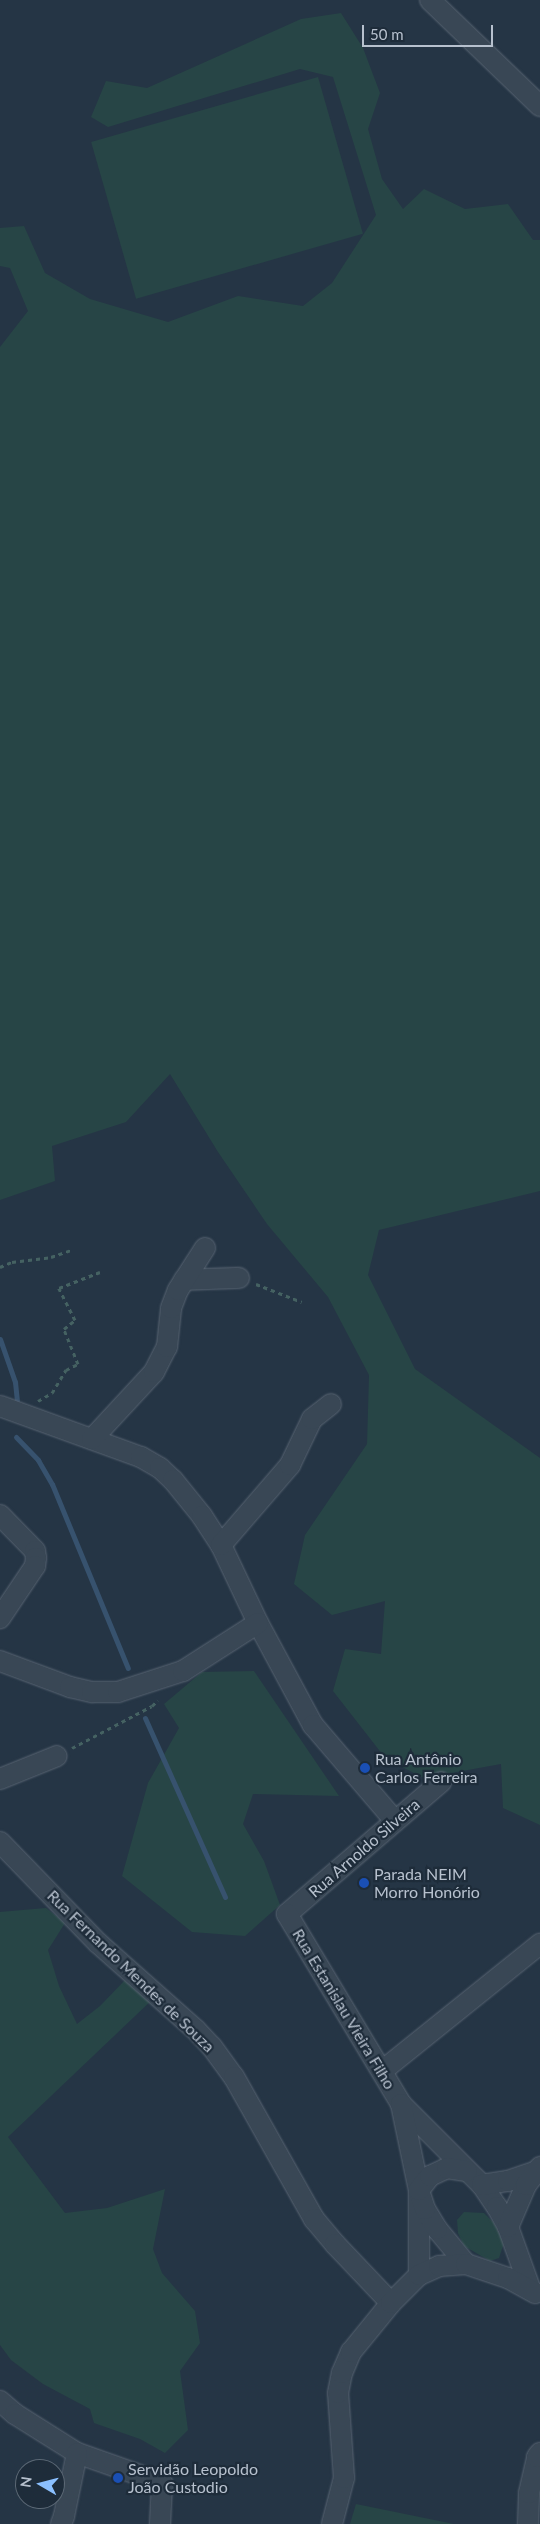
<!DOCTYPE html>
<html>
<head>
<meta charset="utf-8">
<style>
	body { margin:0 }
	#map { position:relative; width:540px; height:2524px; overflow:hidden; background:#253545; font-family:Lato,sans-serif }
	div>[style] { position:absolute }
	.green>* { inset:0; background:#274546; transform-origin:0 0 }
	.stream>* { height:5px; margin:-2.5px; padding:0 2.5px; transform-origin:2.5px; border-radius:2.5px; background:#37526e }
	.path>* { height:3px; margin-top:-1.5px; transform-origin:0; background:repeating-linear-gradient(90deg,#456262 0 4px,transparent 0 8px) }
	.roads { filter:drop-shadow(0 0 1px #586472) drop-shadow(0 0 1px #586472) }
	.minor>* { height:20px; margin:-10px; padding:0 10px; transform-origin:10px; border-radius:10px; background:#394755 }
	.dots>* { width:14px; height:14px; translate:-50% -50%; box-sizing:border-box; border:2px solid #1e2c3a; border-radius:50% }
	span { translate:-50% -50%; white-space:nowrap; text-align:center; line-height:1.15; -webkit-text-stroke:4.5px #1e2c3a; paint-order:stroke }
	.poi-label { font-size:16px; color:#b7c1ce }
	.left { translate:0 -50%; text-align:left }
	.street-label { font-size:16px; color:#b7c1ce }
	.north { position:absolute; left:15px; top:2459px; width:50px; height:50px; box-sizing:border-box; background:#1e2c3a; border:1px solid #5b6875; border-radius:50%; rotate:278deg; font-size:14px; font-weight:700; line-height:20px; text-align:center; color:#b7c1ce }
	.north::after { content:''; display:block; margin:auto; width:18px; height:22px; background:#8bc0ff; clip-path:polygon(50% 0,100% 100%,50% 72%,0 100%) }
	.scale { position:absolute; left:362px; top:25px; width:131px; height:22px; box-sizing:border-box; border:2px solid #b7c1ce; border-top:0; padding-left:6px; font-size:15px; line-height:18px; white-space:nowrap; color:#b7c1ce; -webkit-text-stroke:4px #1e2c3a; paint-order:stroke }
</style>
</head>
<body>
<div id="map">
	<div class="green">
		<div style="clip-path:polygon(341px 13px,363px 48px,380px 93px,368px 129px,382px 179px,403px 209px,424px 189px,465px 209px,508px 204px,533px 240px,540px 240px,540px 1191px,379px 1230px,368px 1275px,415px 1369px,540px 1458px,540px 1825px,503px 1808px,501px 1764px,424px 1778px,386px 1759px,333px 1691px,345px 1649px,381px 1654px,385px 1601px,332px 1615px,294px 1584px,305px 1535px,367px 1444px,369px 1375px,328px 1297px,267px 1224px,218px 1152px,170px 1074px,126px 1122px,52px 1146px,55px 1181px,0 1200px,0 347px,28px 311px,10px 268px,0 266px,0 228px,24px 226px,45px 273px,90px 299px,168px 322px,238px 296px,303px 306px,332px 283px,376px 215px,333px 77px,300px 69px,108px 127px,91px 117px,106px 81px,147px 88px,301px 19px)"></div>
		<div style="left:318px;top:77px;width:163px;height:236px;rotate:74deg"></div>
		<div style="clip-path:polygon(254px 1671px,339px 1796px,253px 1794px,243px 1824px,264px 1861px,280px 1905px,245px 1936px,192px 1932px,122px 1876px,148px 1783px,179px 1728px,164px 1704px,202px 1672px)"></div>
		<div style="clip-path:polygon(46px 1908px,65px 1923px,48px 1950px,59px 1986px,77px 2024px,100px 2006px,127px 1978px,154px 1998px,8px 2137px,65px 2213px,107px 2208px,165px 2189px,153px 2249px,162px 2273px,195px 2311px,200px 2343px,180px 2371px,188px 2430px,165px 2453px,140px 2439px,94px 2423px,90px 2409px,43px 2384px,11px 2360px,0 2345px,0 1912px)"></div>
		<div style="clip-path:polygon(464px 2212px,484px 2213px,494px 2223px,504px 2243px,499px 2258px,490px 2261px,464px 2246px,458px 2233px,457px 2220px)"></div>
		<div style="clip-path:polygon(356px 2504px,454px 2524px,350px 2524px)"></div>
	</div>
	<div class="stream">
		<div style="left:0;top:1339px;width:46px;rotate:70.8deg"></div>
		<div style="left:15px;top:1382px;width:18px;rotate:84deg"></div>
		<div style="left:16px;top:1437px;width:32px;rotate:46deg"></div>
		<div style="left:38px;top:1460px;width:28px;rotate:60deg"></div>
		<div style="left:52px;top:1484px;width:199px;rotate:67.6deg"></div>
		<div style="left:145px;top:1718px;width:196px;rotate:65.9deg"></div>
	</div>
	<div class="path">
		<div style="left:0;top:1267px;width:13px;rotate:-23deg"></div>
		<div style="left:12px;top:1262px;width:39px;rotate:-7deg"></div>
		<div style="left:51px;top:1257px;width:21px;rotate:-19deg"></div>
		<div style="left:256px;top:1284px;width:49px;rotate:21.4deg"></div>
		<div style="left:38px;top:1401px;width:16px;rotate:-30deg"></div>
		<div style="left:52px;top:1393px;width:27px;rotate:-59deg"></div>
		<div style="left:66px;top:1370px;width:13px;rotate:-27deg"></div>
		<div style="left:78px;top:1364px;width:38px;rotate:-112deg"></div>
		<div style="left:64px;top:1329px;width:14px;rotate:-39deg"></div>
		<div style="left:75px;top:1320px;width:36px;rotate:-117deg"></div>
		<div style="left:59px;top:1288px;width:44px;rotate:-21.3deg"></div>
		<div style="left:72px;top:1748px;width:90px;rotate:-27.7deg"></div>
		<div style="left:152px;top:1706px;width:8px;rotate:-45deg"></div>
	</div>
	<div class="roads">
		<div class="minor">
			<div style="left:430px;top:0;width:153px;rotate:43.9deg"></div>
			<div style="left:184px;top:1280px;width:55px;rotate:-2.1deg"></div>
			<div style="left:0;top:1406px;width:150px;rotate:19.9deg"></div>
			<div style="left:141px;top:1457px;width:22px;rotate:30deg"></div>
			<div style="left:160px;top:1468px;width:18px;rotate:43deg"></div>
			<div style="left:173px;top:1480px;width:46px;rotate:51.1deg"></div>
			<div style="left:202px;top:1516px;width:35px;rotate:57deg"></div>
			<div style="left:221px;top:1545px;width:86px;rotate:64.6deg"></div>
			<div style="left:258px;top:1623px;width:116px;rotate:61.7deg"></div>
			<div style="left:313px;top:1725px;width:126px;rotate:49.5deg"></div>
			<div style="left:92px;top:1439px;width:91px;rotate:-47.2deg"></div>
			<div style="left:154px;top:1372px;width:28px;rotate:-63deg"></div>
			<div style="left:167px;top:1347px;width:39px;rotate:-84deg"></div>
			<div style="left:171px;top:1308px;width:19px;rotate:-69deg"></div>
			<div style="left:178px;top:1290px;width:50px;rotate:-57.3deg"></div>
			<div style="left:0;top:1515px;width:50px;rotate:45.8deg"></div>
			<div style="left:35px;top:1551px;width:7px;rotate:82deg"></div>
			<div style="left:36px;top:1558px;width:8px;rotate:97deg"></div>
			<div style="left:35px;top:1566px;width:63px;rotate:123.9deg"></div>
			<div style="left:221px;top:1545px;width:106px;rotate:-49.2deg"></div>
			<div style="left:290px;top:1465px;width:51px;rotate:-64.4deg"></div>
			<div style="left:312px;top:1419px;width:24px;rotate:-38deg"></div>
			<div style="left:0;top:1661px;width:75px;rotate:20.4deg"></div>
			<div style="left:70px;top:1687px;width:23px;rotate:13deg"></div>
			<div style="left:92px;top:1692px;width:26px"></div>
			<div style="left:118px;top:1692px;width:68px;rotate:-17.9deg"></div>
			<div style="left:183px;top:1671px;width:89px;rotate:-32.6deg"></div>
			<div style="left:0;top:1779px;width:61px;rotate:-22deg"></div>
			<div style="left:441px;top:1782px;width:203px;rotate:139.4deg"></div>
			<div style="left:287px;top:1914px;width:222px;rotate:59deg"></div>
			<div style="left:401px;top:2104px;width:115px;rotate:45deg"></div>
			<div style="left:482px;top:2185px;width:27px;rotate:56deg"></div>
			<div style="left:497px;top:2207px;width:23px;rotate:61deg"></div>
			<div style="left:508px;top:2227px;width:65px;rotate:70.2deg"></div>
			<div style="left:0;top:1842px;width:141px;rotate:45.9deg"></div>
			<div style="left:98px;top:1943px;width:131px;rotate:41.6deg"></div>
			<div style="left:196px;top:2030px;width:23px;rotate:47deg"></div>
			<div style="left:212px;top:2047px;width:37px;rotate:54deg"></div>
			<div style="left:234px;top:2077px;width:163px;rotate:60.6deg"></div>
			<div style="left:314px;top:2219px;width:33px;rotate:50deg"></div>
			<div style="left:335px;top:2244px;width:81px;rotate:46.5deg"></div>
			<div style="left:382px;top:2071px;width:203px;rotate:-38.8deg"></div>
			<div style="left:401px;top:2104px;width:88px;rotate:78.2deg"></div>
			<div style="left:419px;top:2190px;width:85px;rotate:90deg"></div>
			<div style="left:482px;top:2185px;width:26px;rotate:-9deg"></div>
			<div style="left:508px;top:2181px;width:28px;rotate:-19deg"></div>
			<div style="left:508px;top:2227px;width:46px;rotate:-66.8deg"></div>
			<div style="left:526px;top:2185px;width:23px;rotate:-52deg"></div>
			<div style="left:466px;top:2264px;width:45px;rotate:-129.6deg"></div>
			<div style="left:437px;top:2229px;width:23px;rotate:-121deg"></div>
			<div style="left:425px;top:2209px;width:20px;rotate:-108deg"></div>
			<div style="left:419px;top:2190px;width:18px;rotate:-52deg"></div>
			<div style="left:430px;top:2176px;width:19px;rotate:-25deg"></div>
			<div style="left:447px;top:2168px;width:20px;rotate:9deg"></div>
			<div style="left:0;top:2401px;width:20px;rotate:41deg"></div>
			<div style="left:15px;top:2414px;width:73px;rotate:32.2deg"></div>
			<div style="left:77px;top:2453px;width:90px;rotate:19.4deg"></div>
			<div style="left:162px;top:2483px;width:41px;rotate:92.8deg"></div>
			<div style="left:61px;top:2524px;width:9px;rotate:-69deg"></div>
			<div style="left:64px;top:2516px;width:64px;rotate:-78.3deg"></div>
			<div style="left:332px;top:2524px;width:48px;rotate:-75.4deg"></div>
			<div style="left:344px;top:2478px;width:85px;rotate:-94deg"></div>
			<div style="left:338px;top:2393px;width:20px;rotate:-79deg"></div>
			<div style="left:342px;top:2373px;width:23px;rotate:-67deg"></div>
			<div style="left:351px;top:2352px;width:63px;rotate:-50.8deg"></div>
			<div style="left:391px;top:2303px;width:40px;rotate:-45deg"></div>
			<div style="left:419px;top:2275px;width:22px;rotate:-24deg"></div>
			<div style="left:439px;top:2266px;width:27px;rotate:-4deg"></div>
			<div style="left:466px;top:2264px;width:44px;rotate:18.4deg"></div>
			<div style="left:508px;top:2278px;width:31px;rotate:29deg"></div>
			<div style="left:528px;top:2524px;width:31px;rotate:-88deg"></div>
			<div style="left:529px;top:2493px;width:37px;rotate:-77deg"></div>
			<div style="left:537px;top:2457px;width:5px;rotate:-53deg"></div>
		</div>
	</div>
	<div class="dots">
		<div style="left:365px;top:1768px;background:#1a4fb4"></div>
		<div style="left:364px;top:1883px;background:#1a4fb4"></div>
		<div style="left:118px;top:2478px;background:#1a4fb4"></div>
	</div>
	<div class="poi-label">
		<span class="left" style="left:375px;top:1768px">Rua Antônio<br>Carlos Ferreira</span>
		<span class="left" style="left:374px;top:1883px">Parada NEIM<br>Morro Honório</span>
		<span class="left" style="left:128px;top:2478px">Servidão Leopoldo<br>João Custodio</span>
	</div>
	<div class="street-label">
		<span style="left:364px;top:1848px;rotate:-41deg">Rua Arnoldo Silveira</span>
		<span style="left:131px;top:1971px;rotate:44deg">Rua Fernando Mendes de Souza</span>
		<span style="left:344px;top:2009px;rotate:59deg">Rua Estanislau Vieira Filho</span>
	</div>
	<div class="north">N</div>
	<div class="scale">50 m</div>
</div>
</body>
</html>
